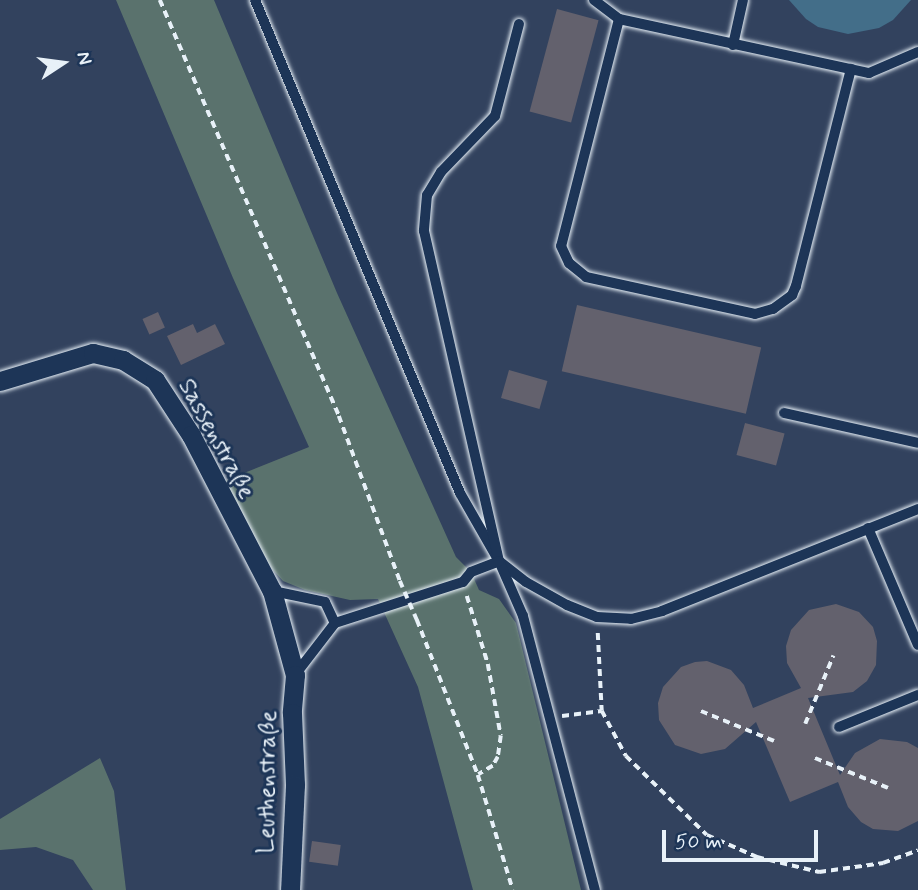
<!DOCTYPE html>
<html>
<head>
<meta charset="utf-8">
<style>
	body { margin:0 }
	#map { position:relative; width:918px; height:890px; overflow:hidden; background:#32425e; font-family:Mynerve,sans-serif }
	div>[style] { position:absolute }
	.green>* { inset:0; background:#5a726d }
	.water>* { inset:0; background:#436e89 }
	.building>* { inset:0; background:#63616d; transform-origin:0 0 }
	.path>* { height:3.5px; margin-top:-1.75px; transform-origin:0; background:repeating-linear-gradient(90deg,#e8f1f8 0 7px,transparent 0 12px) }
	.roads { filter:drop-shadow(0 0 2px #e8f1f8) drop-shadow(0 0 2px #e8f1f8) }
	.lane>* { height:10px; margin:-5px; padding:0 5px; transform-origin:5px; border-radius:5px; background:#1d3557 }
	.street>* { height:19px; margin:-9.5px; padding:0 9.5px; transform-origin:9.5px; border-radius:9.5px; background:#1d3557 }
	.path-bridge>* { height:3.5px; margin-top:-1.75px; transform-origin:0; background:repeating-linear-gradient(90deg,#e8f1f8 0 7px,transparent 0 12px) }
	span { translate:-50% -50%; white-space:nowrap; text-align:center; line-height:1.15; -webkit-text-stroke:6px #1d3557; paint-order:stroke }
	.street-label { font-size:24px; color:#e8f1f8 }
	.north { position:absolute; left:28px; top:28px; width:70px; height:70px; -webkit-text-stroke:5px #1d3557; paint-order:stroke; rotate:77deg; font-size:19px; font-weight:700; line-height:28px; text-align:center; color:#e8f1f8 }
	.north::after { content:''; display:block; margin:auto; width:24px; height:32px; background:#e8f1f8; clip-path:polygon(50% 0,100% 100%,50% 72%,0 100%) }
	.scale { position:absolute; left:662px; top:830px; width:156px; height:32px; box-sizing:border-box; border:4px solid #e8f1f8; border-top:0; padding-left:9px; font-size:21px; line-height:24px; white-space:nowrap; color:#e8f1f8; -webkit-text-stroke:5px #1d3557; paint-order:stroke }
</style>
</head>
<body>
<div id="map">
	<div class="green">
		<div style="clip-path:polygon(116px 0,214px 0,337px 293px,456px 557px,471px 572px,479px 590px,499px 599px,516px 623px,581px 890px,473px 890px,418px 687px,378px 599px,350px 600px,305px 590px,283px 581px,263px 559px,224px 481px,309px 447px,233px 278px)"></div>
		<div style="clip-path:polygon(100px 758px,114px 791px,126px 890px,93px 890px,73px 860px,36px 847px,0 850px,0 819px)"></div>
	</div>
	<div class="water">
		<div style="clip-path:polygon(789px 0,911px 0,893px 20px,879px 28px,848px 34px,818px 27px,806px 19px)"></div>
	</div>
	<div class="building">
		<div style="left:557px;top:9px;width:43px;height:106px;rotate:15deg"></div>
		<div style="left:577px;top:305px;width:189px;height:68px;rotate:13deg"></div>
		<div style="left:158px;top:312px;width:17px;height:17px;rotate:66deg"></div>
		<div style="clip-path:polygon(193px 324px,197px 333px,215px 324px,225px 344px,181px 365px,167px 336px)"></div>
		<div style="left:509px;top:370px;width:40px;height:29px;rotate:16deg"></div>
		<div style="left:745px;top:423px;width:41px;height:33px;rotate:15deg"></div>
		<div style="clip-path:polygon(836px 604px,859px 612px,873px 627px,877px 641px,876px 665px,867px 681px,853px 692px,808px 698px,840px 775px,855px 753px,880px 739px,907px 742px,918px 748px,918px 821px,898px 831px,873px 829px,861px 822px,848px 807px,838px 782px,790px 802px,756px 722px,725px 749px,701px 754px,675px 745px,659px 720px,658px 703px,663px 687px,681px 667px,695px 662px,707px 661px,731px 670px,744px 685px,753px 708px,801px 688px,787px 663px,786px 646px,791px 630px,809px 610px)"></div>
		<div style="left:312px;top:841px;width:29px;height:21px;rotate:8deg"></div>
	</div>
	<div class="path">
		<div style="left:160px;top:0;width:453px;rotate:66.7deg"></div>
		<div style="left:339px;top:416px;width:176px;rotate:69.7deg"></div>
		<div style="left:467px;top:596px;width:71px;rotate:72.8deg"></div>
		<div style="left:488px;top:664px;width:73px;rotate:79.8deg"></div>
		<div style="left:501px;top:736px;width:21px;rotate:98deg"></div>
		<div style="left:498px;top:757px;width:10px;rotate:119deg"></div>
		<div style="left:493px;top:766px;width:17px;rotate:149deg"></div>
		<div style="left:417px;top:620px;width:167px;rotate:68.5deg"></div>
		<div style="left:478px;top:775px;width:120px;rotate:73.1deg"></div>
		<div style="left:598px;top:633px;width:78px;rotate:87.1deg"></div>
		<div style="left:602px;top:711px;width:51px;rotate:61.9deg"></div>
		<div style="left:626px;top:756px;width:113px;rotate:44.3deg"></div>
		<div style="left:707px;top:835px;width:55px;rotate:23.7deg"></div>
		<div style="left:757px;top:857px;width:64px;rotate:13.6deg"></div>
		<div style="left:819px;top:872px;width:65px;rotate:-8deg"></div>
		<div style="left:883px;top:863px;width:37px;rotate:-20deg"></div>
		<div style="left:701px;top:711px;width:79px;rotate:22.3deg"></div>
		<div style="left:562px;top:716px;width:40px;rotate:-7.1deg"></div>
		<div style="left:805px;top:724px;width:74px;rotate:-67.6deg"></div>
		<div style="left:815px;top:758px;width:79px;rotate:22.3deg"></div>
	</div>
	<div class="roads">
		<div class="lane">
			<div style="left:255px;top:0;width:534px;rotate:67.42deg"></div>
			<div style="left:460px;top:493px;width:78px;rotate:60.2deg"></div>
			<div style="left:499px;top:561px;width:34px;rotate:38deg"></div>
			<div style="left:526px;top:582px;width:47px;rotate:29.3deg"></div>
			<div style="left:567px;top:605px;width:32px;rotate:22deg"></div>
			<div style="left:597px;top:617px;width:34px;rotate:3deg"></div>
			<div style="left:631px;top:619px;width:32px;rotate:-14deg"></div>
			<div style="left:662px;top:611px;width:276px;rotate:-21.7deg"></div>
			<div style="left:594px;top:0;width:31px;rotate:37deg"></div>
			<div style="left:619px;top:19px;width:256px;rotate:12.2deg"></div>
			<div style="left:869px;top:73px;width:53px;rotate:-23.2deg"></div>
			<div style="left:619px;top:19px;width:234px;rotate:104.3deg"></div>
			<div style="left:561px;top:246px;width:19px;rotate:65deg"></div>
			<div style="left:569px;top:263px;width:22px;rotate:39deg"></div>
			<div style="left:586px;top:277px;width:173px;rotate:12.3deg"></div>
			<div style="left:755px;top:314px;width:19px;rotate:-16deg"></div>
			<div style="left:773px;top:309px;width:24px;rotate:-36deg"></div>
			<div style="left:792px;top:295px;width:10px;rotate:-66deg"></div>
			<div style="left:796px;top:286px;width:224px;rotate:-75.8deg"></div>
			<div style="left:519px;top:24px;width:95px;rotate:104.6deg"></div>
			<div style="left:495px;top:116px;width:78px;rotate:134deg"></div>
			<div style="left:441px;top:172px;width:27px;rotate:121deg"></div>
			<div style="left:427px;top:195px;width:36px;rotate:95deg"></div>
			<div style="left:424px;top:231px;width:338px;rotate:77.2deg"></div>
			<div style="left:499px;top:561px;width:60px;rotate:66.4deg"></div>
			<div style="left:523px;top:616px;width:283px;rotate:75.3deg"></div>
			<div style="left:733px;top:45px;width:46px;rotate:-77.5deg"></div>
			<div style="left:784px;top:413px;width:137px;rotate:12.6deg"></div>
			<div style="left:868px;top:528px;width:127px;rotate:66.9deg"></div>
			<div style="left:273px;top:591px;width:53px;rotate:11.9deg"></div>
			<div style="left:325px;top:602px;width:23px;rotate:65deg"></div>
			<div style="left:335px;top:623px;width:66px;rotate:127.6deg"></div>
			<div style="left:335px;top:623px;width:134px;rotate:-17.8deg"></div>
			<div style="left:463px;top:582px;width:13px;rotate:-51deg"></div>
			<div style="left:471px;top:572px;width:30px;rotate:-21deg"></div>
			<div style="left:839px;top:727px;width:85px;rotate:-22.1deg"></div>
		</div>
		<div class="street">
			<div style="left:0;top:381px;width:97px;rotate:-16.8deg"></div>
			<div style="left:93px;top:353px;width:31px;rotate:13deg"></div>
			<div style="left:123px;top:360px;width:38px;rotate:32deg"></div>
			<div style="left:155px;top:380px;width:66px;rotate:56.8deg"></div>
			<div style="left:191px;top:435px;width:176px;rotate:62.6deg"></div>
			<div style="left:272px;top:591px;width:87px;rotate:74.7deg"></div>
			<div style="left:295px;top:675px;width:38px;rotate:95deg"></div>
			<div style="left:292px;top:713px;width:72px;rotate:87.6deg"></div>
			<div style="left:295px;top:785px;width:105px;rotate:92.7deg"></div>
		</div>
	</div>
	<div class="path-bridge">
		<div style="left:400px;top:581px;width:43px;rotate:66.4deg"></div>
	</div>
	<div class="street-label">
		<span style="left:216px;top:439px;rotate:61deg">Sassenstraße</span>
		<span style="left:268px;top:782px;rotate:-89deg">Leuthenstraße</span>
	</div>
	<div class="north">N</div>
	<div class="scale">50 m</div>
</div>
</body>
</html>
